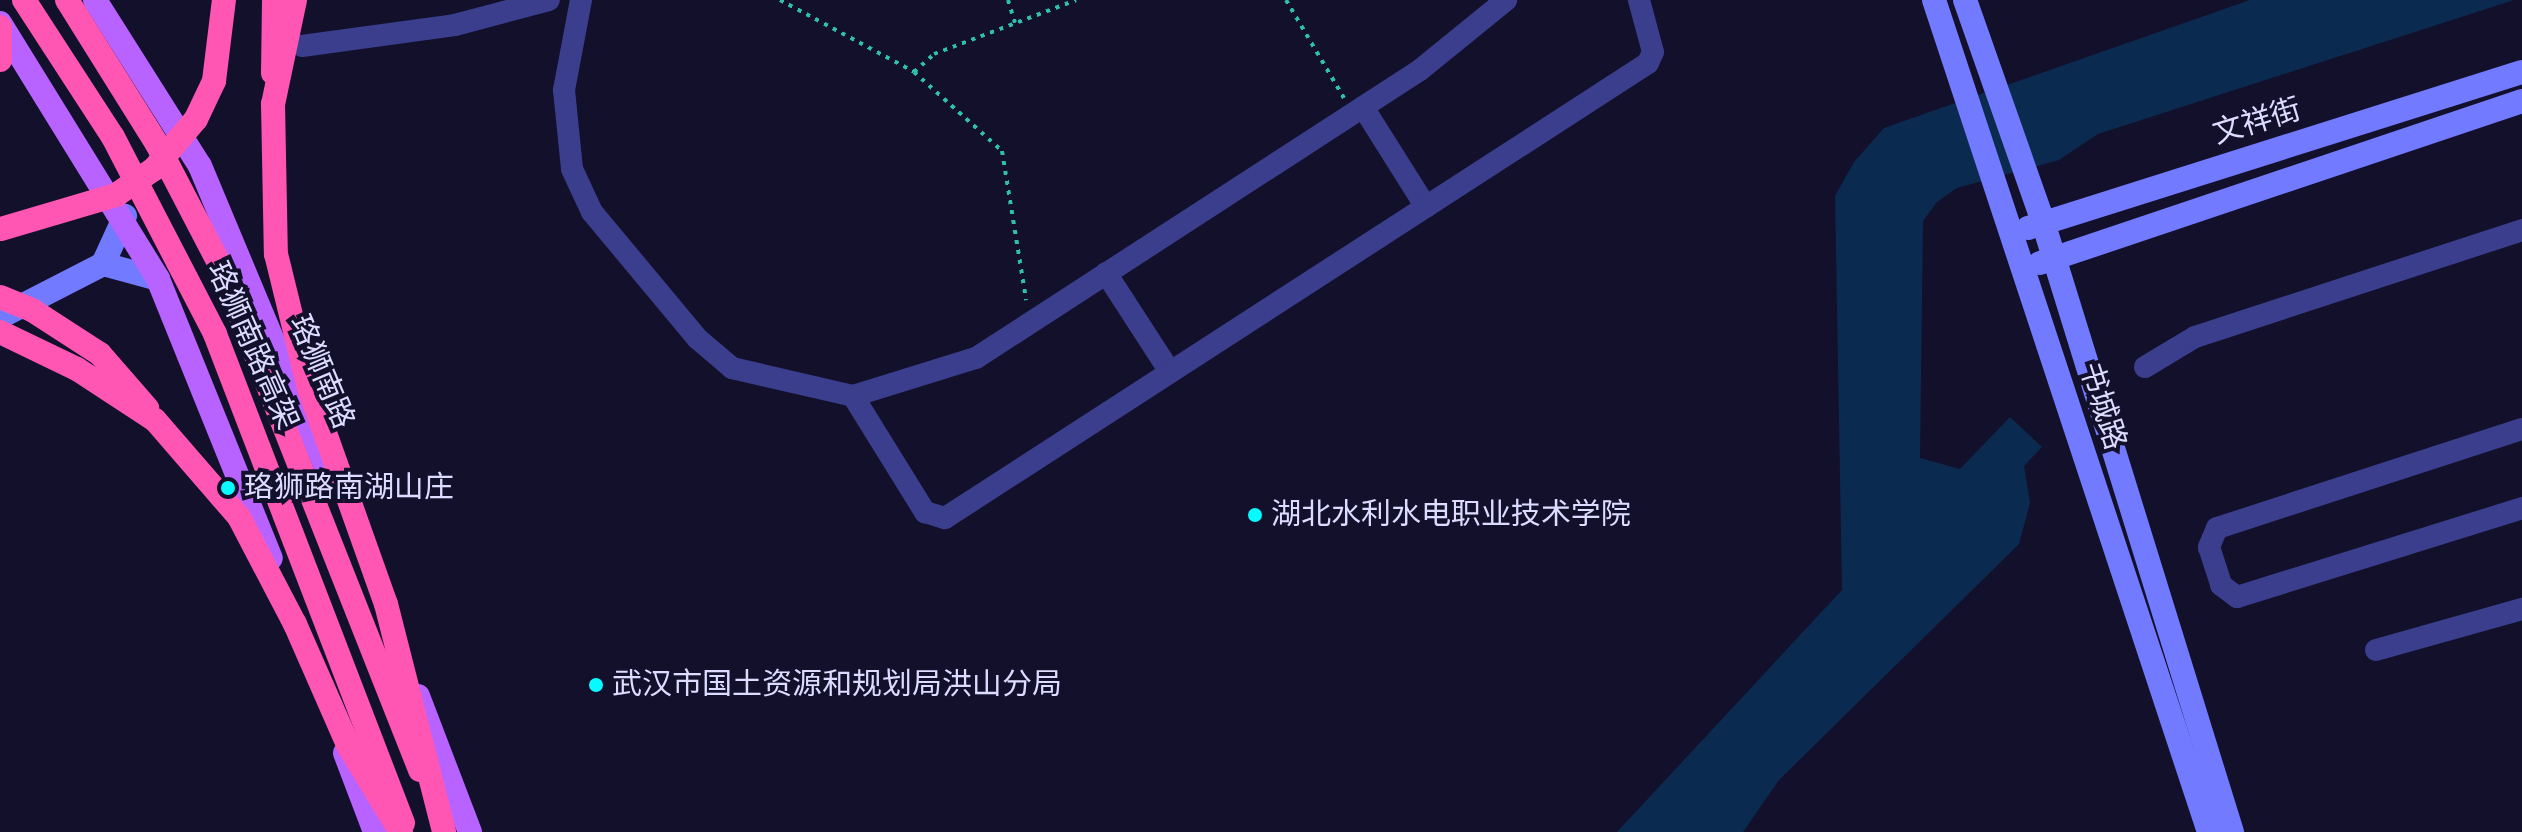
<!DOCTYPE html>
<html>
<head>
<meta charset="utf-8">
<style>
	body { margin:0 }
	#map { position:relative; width:2522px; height:832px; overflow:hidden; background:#13102c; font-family:"Sofia Sans Condensed","Noto Sans SC",sans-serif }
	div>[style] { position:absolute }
	.water>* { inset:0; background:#0b2a50 }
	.path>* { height:4px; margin-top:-2px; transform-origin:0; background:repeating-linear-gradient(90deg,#2dc1ad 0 4px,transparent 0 10px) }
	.street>* { height:22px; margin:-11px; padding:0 11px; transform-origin:11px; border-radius:11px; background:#3a3e8c }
	.secondary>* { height:24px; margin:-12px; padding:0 12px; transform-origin:12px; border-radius:12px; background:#727aff }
	.primary>* { height:24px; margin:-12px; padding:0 12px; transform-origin:12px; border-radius:12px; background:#b862ff }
	.highway>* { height:24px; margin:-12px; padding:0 12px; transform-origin:12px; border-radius:12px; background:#ff56b4 }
	.highway-bridge>* { height:24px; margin:-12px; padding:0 12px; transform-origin:12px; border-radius:12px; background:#ff56b4 }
	.dots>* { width:22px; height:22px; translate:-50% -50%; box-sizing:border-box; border:4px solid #13102c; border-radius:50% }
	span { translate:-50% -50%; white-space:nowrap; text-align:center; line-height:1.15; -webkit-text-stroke:8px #13102c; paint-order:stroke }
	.street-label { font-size:30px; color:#dddbff }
	.poi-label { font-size:30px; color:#dddbff }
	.left { translate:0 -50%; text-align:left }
</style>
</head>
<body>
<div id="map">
	<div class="water">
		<div style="clip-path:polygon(2250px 0,2514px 0,2098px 134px,2059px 160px,1957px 188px,1937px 202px,1923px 221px,1920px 458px,1960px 469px,2010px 417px,2042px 447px,2024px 466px,2030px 503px,2019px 544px,1779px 780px,1743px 832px,1617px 832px,1842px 590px,1835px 196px,1854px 162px,1884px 128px)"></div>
	</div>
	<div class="path">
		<div style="left:780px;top:0;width:152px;rotate:28.2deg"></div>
		<div style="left:914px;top:72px;width:118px;rotate:41.9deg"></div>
		<div style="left:1002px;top:151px;width:151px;rotate:80.8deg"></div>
		<div style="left:1008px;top:0;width:24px;rotate:73deg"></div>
		<div style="left:1286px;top:0;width:114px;rotate:59.4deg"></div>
		<div style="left:914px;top:72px;width:27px;rotate:-42deg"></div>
		<div style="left:934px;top:54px;width:152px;rotate:-20.8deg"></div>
	</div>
	<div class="street">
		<div style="left:581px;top:0;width:92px;rotate:100.7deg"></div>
		<div style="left:564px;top:90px;width:79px;rotate:84.2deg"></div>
		<div style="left:572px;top:169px;width:47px;rotate:65.1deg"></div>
		<div style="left:592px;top:212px;width:165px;rotate:50.2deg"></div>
		<div style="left:698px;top:339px;width:45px;rotate:40.5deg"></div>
		<div style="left:732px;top:368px;width:124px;rotate:13deg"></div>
		<div style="left:853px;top:396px;width:129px;rotate:-17.2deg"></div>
		<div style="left:976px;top:358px;width:529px;rotate:-32.97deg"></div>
		<div style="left:1420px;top:70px;width:111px;rotate:-39.1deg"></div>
		<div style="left:302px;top:46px;width:154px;rotate:-7.8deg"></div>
		<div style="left:455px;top:25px;width:97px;rotate:-14.9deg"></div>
		<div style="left:1363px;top:107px;width:118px;rotate:57.8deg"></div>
		<div style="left:1106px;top:273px;width:118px;rotate:57.1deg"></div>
		<div style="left:2145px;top:367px;width:58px;rotate:-31deg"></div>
		<div style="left:2195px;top:337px;width:344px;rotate:-18.1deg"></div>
		<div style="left:853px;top:396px;width:137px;rotate:58.2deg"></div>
		<div style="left:925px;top:512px;width:21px;rotate:17deg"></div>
		<div style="left:945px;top:518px;width:837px;rotate:-32.91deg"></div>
		<div style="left:1648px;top:63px;width:12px;rotate:-66deg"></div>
		<div style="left:1653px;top:52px;width:54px;rotate:-105.1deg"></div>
		<div style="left:2522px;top:429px;width:321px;rotate:162deg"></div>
		<div style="left:2217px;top:528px;width:21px;rotate:113deg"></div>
		<div style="left:2209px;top:547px;width:40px;rotate:72deg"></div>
		<div style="left:2221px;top:585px;width:20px;rotate:37deg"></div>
		<div style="left:2237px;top:597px;width:299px;rotate:-17.3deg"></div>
		<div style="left:2376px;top:650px;width:152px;rotate:-15.7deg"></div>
	</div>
	<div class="secondary">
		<div style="left:1934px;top:0;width:876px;rotate:71.71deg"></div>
		<div style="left:1965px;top:0;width:235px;rotate:70.6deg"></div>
		<div style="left:2043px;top:222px;width:639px;rotate:72.79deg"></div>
		<div style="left:2028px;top:228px;width:518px;rotate:-17.53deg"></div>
		<div style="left:2040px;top:263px;width:508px;rotate:-18.58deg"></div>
		<div style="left:103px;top:264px;width:53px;rotate:-65.4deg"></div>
		<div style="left:0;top:317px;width:116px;rotate:-27.2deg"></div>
		<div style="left:103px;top:264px;width:57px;rotate:15.3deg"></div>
	</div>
	<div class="primary">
		<div style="left:95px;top:0;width:196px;rotate:57.7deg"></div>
		<div style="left:200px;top:166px;width:329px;rotate:67.3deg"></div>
		<div style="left:0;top:23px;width:301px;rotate:58.3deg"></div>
		<div style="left:158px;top:279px;width:301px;rotate:68deg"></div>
		<div style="left:418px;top:696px;width:146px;rotate:69.1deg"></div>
		<div style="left:345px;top:753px;width:85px;rotate:69.2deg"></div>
	</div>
	<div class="highway">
		<div style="left:24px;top:0;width:163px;rotate:57deg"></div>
		<div style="left:113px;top:137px;width:222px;rotate:62.6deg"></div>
		<div style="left:215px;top:334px;width:524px;rotate:68.97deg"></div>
		<div style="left:67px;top:0;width:170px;rotate:58deg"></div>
		<div style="left:157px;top:144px;width:139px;rotate:62.5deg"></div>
		<div style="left:221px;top:267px;width:541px;rotate:68.41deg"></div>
		<div style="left:0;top:27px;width:33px;rotate:90deg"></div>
		<div style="left:273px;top:73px;width:73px;rotate:-89.2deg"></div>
		<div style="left:32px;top:310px;width:81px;rotate:32.9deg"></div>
		<div style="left:100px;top:354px;width:72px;rotate:49deg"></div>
		<div style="left:0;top:332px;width:85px;rotate:25.7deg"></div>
		<div style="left:77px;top:369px;width:93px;rotate:33.2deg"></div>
		<div style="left:155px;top:420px;width:128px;rotate:49.1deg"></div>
		<div style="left:239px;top:517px;width:121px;rotate:62.4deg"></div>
	</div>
	<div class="highway-bridge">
		<div style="left:295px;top:0;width:106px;rotate:101.9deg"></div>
		<div style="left:273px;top:104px;width:150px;rotate:88.9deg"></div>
		<div style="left:276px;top:254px;width:138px;rotate:76.2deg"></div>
		<div style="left:309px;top:388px;width:229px;rotate:70.4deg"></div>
		<div style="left:386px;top:604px;width:235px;rotate:75.7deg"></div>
		<div style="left:1px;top:229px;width:120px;rotate:-16.5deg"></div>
		<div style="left:116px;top:195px;width:46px;rotate:-34.4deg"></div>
		<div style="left:154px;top:169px;width:65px;rotate:-50deg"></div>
		<div style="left:196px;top:119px;width:42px;rotate:-64.7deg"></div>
		<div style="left:214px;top:81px;width:82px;rotate:-83deg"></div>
		<div style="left:0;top:297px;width:35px;rotate:22deg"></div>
		<div style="left:295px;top:624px;width:132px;rotate:66.3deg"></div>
		<div style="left:348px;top:745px;width:102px;rotate:58.7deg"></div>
	</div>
	<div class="dots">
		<div style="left:228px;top:488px;background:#07faff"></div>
		<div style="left:1255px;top:515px;background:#07faff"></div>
		<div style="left:596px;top:685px;background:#07faff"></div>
	</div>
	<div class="street-label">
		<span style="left:2257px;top:122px;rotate:-17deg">文祥街</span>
		<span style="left:252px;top:346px;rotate:66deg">珞狮南路高架</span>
		<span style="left:321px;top:372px;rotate:67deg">珞狮南路</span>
		<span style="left:2102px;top:406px;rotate:72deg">书城路</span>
	</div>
	<div class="poi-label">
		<span class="left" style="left:244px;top:488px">珞狮路南湖山庄</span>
		<span class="left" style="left:1271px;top:515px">湖北水利水电职业技术学院</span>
		<span class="left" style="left:612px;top:685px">武汉市国土资源和规划局洪山分局</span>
	</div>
</div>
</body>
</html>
